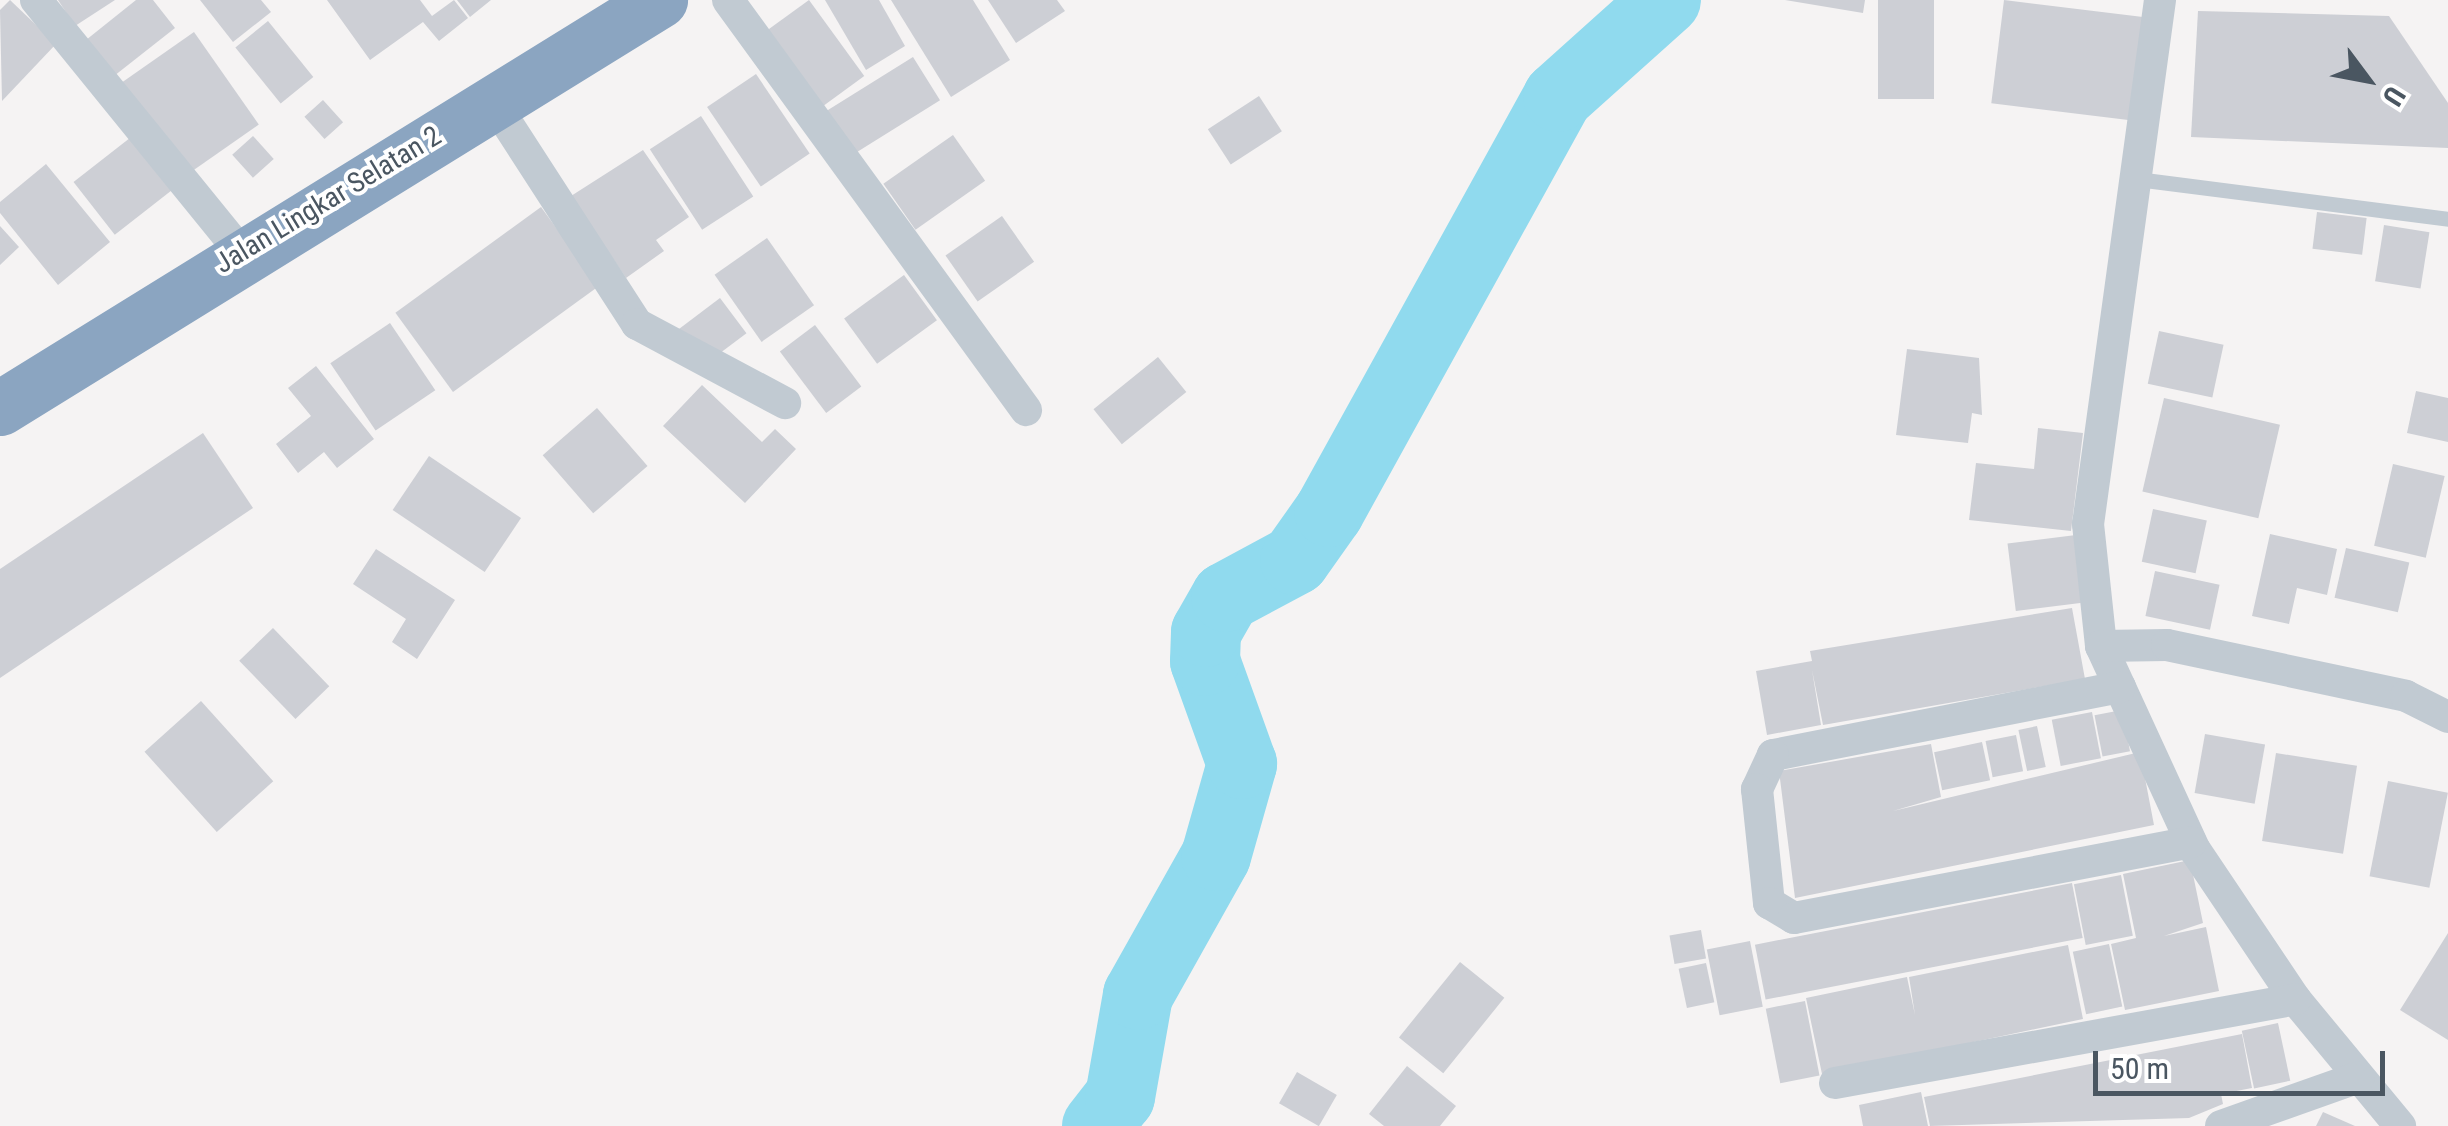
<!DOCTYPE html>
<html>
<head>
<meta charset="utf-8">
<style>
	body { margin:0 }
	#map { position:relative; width:2448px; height:1126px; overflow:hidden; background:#f5f3f3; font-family:"Roboto Condensed",sans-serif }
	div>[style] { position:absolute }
	.river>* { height:70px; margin:-35px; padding:0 35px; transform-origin:35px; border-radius:35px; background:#90daee }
	.building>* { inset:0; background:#cdcfd5; transform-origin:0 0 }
	.lane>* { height:15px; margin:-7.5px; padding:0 7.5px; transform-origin:7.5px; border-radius:7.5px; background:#c1cad2 }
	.street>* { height:32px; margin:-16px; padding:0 16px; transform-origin:16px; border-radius:16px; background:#c1cad2 }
	.highway>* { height:55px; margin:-27.5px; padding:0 27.5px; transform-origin:27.5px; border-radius:27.5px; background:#8ba5c1 }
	span { translate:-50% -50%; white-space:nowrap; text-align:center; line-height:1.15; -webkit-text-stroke:8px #fff; paint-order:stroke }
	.street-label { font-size:28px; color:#4a5661 }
	.north { position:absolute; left:2318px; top:30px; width:100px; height:100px; -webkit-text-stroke:8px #fff; paint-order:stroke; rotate:122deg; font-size:28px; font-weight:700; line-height:40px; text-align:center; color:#4a5661 }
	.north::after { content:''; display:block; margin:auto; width:35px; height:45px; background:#4a5661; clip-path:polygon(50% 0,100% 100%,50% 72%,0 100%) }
	.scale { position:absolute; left:2093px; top:1051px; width:292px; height:45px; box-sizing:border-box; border:5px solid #4a5661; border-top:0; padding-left:12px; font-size:30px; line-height:35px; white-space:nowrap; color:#4a5661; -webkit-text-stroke:8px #fff; paint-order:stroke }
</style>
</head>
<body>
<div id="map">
	<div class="river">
		<div style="left:1097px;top:1126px;width:37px;rotate:-52deg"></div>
		<div style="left:1120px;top:1097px;width:104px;rotate:-80deg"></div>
		<div style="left:1138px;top:995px;width:159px;rotate:-60.7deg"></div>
		<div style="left:1216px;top:856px;width:96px;rotate:-74.2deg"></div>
		<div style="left:1242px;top:764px;width:109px;rotate:-109.8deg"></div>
		<div style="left:1205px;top:661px;width:29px;rotate:-88deg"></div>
		<div style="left:1206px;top:632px;width:40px;rotate:-60.3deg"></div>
		<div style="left:1226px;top:597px;width:78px;rotate:-28.2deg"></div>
		<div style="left:1295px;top:560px;width:59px;rotate:-54.7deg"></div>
		<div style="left:1329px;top:512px;width:474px;rotate:-61.1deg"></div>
		<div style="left:1558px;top:97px;width:145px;rotate:-41.9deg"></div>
	</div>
	<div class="building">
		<div style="clip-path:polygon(10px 0,56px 44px,2px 101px,0 10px)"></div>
		<div style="clip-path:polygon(58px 0,115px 0,75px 26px)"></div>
		<div style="clip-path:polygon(136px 0,153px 0,175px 28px,114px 76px,86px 40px)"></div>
		<div style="clip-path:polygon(200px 0,261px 0,271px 12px,233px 42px)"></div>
		<div style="clip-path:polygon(327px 0,420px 0,432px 16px,454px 0,468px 18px,439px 41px,423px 22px,370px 60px)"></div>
		<div style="clip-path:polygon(457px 0,491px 0,470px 17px)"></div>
		<div style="left:809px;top:0;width:94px;height:55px;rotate:54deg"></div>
		<div style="clip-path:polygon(825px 0,879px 0,905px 46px,866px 70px)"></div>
		<div style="clip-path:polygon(891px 0,973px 0,1010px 60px,951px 97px)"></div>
		<div style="clip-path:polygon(988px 0,1057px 0,1065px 11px,1016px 43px)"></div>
		<div style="clip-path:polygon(1785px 0,1865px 0,1863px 13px)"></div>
		<div style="left:1878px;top:0;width:56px;height:99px"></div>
		<div style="left:2004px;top:0;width:140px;height:104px;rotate:7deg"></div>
		<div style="clip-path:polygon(2198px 11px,2389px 16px,2448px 103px,2448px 148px,2191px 137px)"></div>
		<div style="left:268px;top:21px;width:72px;height:42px;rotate:51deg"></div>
		<div style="left:194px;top:32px;width:113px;height:89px;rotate:55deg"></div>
		<div style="left:913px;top:57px;width:51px;height:104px;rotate:58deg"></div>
		<div style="left:756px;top:74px;width:96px;height:59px;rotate:56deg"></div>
		<div style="left:1259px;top:96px;width:42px;height:61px;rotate:57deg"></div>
		<div style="left:323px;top:100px;width:30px;height:25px;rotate:48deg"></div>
		<div style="left:701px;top:116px;width:96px;height:61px;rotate:57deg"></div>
		<div style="left:135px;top:134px;width:67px;height:78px;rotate:52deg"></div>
		<div style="left:953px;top:135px;width:56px;height:85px;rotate:55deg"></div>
		<div style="left:253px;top:136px;width:31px;height:28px;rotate:48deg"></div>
		<div style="clip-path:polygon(643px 150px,689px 217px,656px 240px,664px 251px,626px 278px,571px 196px)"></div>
		<div style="clip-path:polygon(46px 164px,110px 242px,58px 285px,0 213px,0 202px)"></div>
		<div style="left:541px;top:207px;width:98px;height:180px;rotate:54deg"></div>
		<div style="left:2317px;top:212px;width:50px;height:37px;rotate:7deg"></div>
		<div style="left:1002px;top:216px;width:56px;height:69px;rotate:55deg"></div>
		<div style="left:2384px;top:225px;width:46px;height:57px;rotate:9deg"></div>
		<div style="clip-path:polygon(0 226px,19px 247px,0 265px)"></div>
		<div style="left:767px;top:238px;width:82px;height:64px;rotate:55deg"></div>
		<div style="left:904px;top:275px;width:56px;height:74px;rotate:54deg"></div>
		<div style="left:720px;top:298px;width:44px;height:53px;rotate:53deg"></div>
		<div style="left:390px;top:323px;width:81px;height:72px;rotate:56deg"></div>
		<div style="left:815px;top:325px;width:77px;height:44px;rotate:53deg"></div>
		<div style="left:2159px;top:331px;width:66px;height:54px;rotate:12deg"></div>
		<div style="clip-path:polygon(1907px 349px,1979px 358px,1982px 415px,1972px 413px,1968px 443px,1896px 435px)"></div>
		<div style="left:1158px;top:357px;width:45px;height:83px;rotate:51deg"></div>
		<div style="clip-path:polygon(316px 366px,374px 439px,337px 468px,324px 452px,298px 473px,276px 444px,311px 416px,288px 388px)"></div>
		<div style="clip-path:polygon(702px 385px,762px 442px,775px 429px,796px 449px,745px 503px,663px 426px)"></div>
		<div style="clip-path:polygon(2416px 391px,2448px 398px,2448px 442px,2407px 433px)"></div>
		<div style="left:2164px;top:398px;width:119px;height:96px;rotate:13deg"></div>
		<div style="left:597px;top:408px;width:77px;height:72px;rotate:49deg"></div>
		<div style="clip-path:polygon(2038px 428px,2083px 433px,2071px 531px,1969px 520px,1976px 463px,2034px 469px)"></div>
		<div style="clip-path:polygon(203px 433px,253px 508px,0 678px,0 569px)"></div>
		<div style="left:429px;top:456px;width:111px;height:65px;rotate:34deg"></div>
		<div style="left:2393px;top:464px;width:53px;height:84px;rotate:13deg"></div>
		<div style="left:2153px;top:509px;width:55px;height:54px;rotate:12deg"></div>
		<div style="clip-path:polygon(2270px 534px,2337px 549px,2327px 595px,2297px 588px,2289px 624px,2252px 616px)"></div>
		<div style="left:2076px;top:535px;width:68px;height:69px;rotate:83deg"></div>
		<div style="left:2346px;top:548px;width:65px;height:51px;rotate:13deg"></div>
		<div style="clip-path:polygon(376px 549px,455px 600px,417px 659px,392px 642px,406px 619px,353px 584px)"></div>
		<div style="left:2155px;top:571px;width:66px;height:46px;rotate:12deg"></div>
		<div style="clip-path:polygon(2072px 608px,2085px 679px,1823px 725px,1812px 670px,1821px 725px,1767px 735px,1756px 671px,1812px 661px,1810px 651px)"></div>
		<div style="left:273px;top:628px;width:81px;height:47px;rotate:46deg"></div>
		<div style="left:201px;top:701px;width:108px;height:76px;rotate:48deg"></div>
		<div style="left:2122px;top:710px;width:42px;height:28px;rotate:79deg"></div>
		<div style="left:2092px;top:712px;width:47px;height:41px;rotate:79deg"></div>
		<div style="left:2037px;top:726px;width:42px;height:19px;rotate:78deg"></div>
		<div style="left:2205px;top:734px;width:61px;height:60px;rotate:10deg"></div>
		<div style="left:2016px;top:735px;width:37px;height:31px;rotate:79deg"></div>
		<div style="left:1982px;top:742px;width:39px;height:49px;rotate:78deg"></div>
		<div style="clip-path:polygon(1931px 744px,1941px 797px,1893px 811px,2140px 752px,2154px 825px,1795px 898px,1779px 771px)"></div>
		<div style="left:2276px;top:753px;width:82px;height:89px;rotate:9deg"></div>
		<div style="left:2388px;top:781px;width:61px;height:97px;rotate:11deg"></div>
		<div style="clip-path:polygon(2190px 860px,2203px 923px,2164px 936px,2206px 927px,2219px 991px,2125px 1010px,2111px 944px,2136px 938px,2123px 874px)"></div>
		<div style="left:2121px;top:875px;width:62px;height:48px;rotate:79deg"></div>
		<div style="left:2072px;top:883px;width:56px;height:323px;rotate:79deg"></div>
		<div style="left:1701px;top:930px;width:29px;height:32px;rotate:80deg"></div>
		<div style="clip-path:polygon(2448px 933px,2448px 1040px,2400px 1010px)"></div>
		<div style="left:1750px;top:941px;width:67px;height:44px;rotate:79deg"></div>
		<div style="left:2109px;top:944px;width:64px;height:37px;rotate:78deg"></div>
		<div style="clip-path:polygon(2068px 945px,2083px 1019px,1822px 1074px,1806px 998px,1907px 977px,1915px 1015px,1909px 977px)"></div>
		<div style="left:1460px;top:962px;width:57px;height:97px;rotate:39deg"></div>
		<div style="left:1706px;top:963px;width:40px;height:28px;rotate:78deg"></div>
		<div style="left:1805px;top:1001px;width:76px;height:40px;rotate:79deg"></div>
		<div style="left:2278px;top:1023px;width:59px;height:37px;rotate:78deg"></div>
		<div style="clip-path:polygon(2242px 1034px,2252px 1088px,2221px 1094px,2223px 1104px,2189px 1118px,1930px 1126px,1924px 1097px)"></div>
		<div style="clip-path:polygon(1407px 1066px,1456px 1106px,1440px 1126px,1384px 1126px,1369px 1114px)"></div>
		<div style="left:1297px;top:1072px;width:46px;height:36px;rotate:30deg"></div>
		<div style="clip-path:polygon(1921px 1092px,1928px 1126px,1863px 1126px,1859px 1105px)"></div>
		<div style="clip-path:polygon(2323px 1112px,2355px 1126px,2316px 1126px)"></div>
	</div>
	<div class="lane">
		<div style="left:2137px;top:179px;width:314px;rotate:7.3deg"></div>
	</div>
	<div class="street">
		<div style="left:36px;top:0;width:325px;rotate:50.9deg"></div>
		<div style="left:728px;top:0;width:507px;rotate:53.99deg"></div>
		<div style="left:2160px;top:0;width:529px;rotate:97.82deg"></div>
		<div style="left:2088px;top:524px;width:123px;rotate:83.9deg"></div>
		<div style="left:2101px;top:646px;width:225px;rotate:65.3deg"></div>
		<div style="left:2195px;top:850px;width:179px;rotate:56.1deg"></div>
		<div style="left:2295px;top:999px;width:165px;rotate:50.4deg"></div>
		<div style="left:492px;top:100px;width:267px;rotate:57.1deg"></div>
		<div style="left:637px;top:324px;width:168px;rotate:28.1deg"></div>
		<div style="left:2101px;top:646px;width:66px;rotate:-0.9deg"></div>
		<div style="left:2167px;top:645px;width:244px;rotate:12deg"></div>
		<div style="left:2406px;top:696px;width:47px;rotate:26.6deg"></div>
		<div style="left:2120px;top:687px;width:354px;rotate:168.9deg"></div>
		<div style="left:1773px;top:755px;width:38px;rotate:115deg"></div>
		<div style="left:1757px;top:789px;width:115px;rotate:84deg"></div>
		<div style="left:1769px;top:903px;width:29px;rotate:31deg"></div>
		<div style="left:1794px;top:918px;width:404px;rotate:-10.8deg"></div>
		<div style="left:1835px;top:1083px;width:468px;rotate:-10.3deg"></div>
		<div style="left:2221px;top:1126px;width:146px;rotate:-19.5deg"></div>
	</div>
	<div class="highway">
		<div style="left:0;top:408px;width:776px;rotate:-31.72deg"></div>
	</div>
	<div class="street-label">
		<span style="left:328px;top:200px;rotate:-31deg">Jalan Lingkar Selatan 2</span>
	</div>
	<div class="north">U</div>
	<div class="scale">50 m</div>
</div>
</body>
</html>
